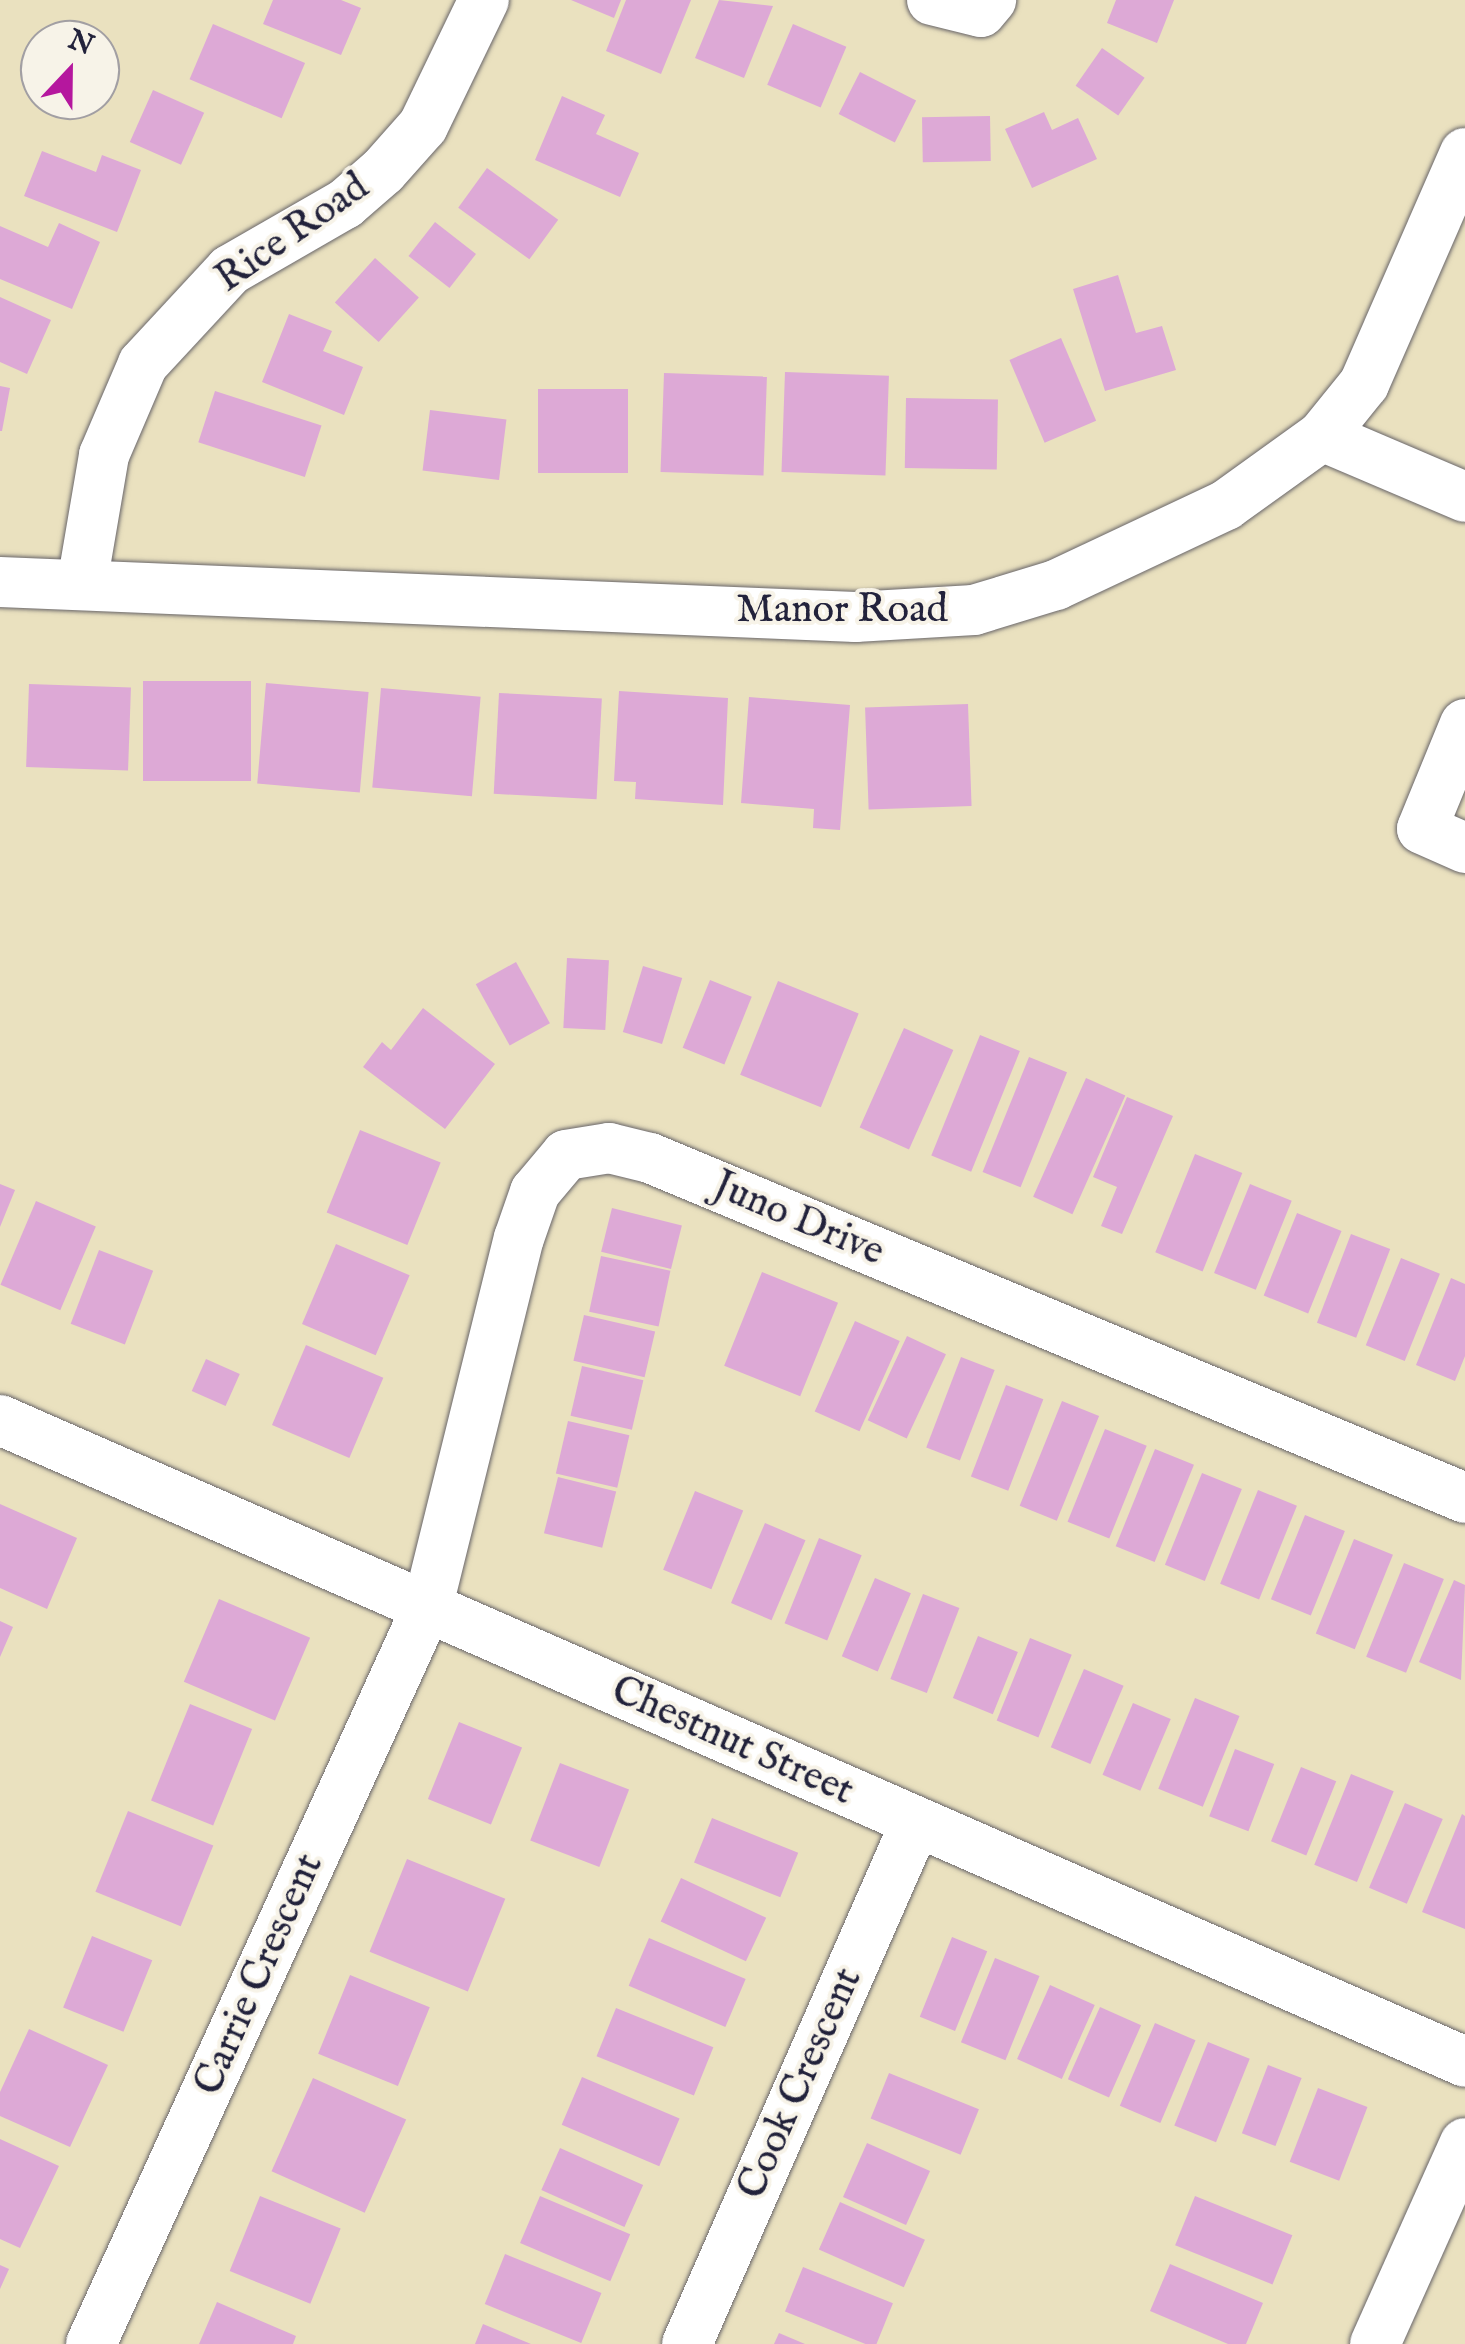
<!DOCTYPE html>
<html>
<head>
<meta charset="utf-8">
<style>
	body { margin:0 }
	#map { position:relative; width:1465px; height:2344px; overflow:hidden; background:#eae1bf; font-family:"IM FELL English",serif }
	div>[style] { position:absolute }
	.building>* { inset:0; background:#dda9d6; transform-origin:0 0 }
	.roads { filter:drop-shadow(0 0 2px #686569) drop-shadow(0 0 2px #686569) }
	.minor>* { height:50px; margin:-25px; padding:0 25px; transform-origin:25px; border-radius:25px; background:#fff }
	span { translate:-50% -50%; white-space:nowrap; text-align:center; line-height:1.15; -webkit-text-stroke:8px #f7f3e8; paint-order:stroke }
	.street-label { font-size:40px; color:#22223b }
	.north { position:absolute; left:20px; top:20px; width:100px; height:100px; box-sizing:border-box; background:#f7f3e8; border:2px solid #a29fa3; border-radius:50%; rotate:22deg; font-size:28px; font-weight:700; line-height:40px; text-align:center; color:#22223b }
	.north::after { content:''; display:block; margin:auto; width:35px; height:45px; background:#b5179e; clip-path:polygon(50% 0,100% 100%,50% 72%,0 100%) }
</style>
</head>
<body>
<div id="map">
	<div class="building">
		<div style="clip-path:polygon(273px 0,341px 0,361px 8px,341px 55px,263px 24px)"></div>
		<div style="clip-path:polygon(571px 0,621px 0,614px 18px)"></div>
		<div style="clip-path:polygon(626px 0,691px 0,661px 74px,606px 51px)"></div>
		<div style="clip-path:polygon(719px 0,773px 6px,744px 78px,695px 58px)"></div>
		<div style="clip-path:polygon(1116px 0,1174px 0,1157px 43px,1107px 23px)"></div>
		<div style="left:213px;top:24px;width:100px;height:60px;rotate:23deg"></div>
		<div style="left:793px;top:24px;width:58px;height:66px;rotate:23deg"></div>
		<div style="left:1102px;top:48px;width:52px;height:46px;rotate:35deg"></div>
		<div style="left:860px;top:72px;width:63px;height:47px;rotate:27deg"></div>
		<div style="left:153px;top:90px;width:56px;height:57px;rotate:24deg"></div>
		<div style="clip-path:polygon(562px 96px,605px 115px,596px 134px,639px 153px,620px 197px,535px 160px)"></div>
		<div style="clip-path:polygon(1044px 112px,1052px 130px,1078px 118px,1097px 159px,1032px 188px,1005px 129px)"></div>
		<div style="left:990px;top:116px;width:45px;height:68px;rotate:89deg"></div>
		<div style="clip-path:polygon(42px 151px,96px 172px,102px 155px,141px 170px,117px 232px,24px 196px)"></div>
		<div style="left:487px;top:168px;width:88px;height:49px;rotate:36deg"></div>
		<div style="left:435px;top:222px;width:52px;height:43px;rotate:38deg"></div>
		<div style="clip-path:polygon(59px 223px,100px 242px,72px 309px,0 279px,0 226px,48px 247px)"></div>
		<div style="left:375px;top:258px;width:59px;height:60px;rotate:42deg"></div>
		<div style="clip-path:polygon(1118px 275px,1136px 333px,1162px 326px,1176px 370px,1105px 391px,1073px 289px)"></div>
		<div style="clip-path:polygon(0 297px,51px 320px,27px 374px,0 362px)"></div>
		<div style="clip-path:polygon(289px 314px,332px 331px,323px 351px,363px 367px,344px 415px,262px 382px)"></div>
		<div style="left:1061px;top:338px;width:90px;height:56px;rotate:67deg"></div>
		<div style="left:785px;top:372px;width:104px;height:100px;rotate:2deg"></div>
		<div style="left:664px;top:373px;width:103px;height:99px;rotate:2deg"></div>
		<div style="clip-path:polygon(0 386px,10px 388px,2px 431px,0 431px)"></div>
		<div style="left:538px;top:389px;width:90px;height:84px"></div>
		<div style="left:215px;top:391px;width:112px;height:54px;rotate:18deg"></div>
		<div style="left:906px;top:398px;width:92px;height:70px;rotate:1deg"></div>
		<div style="left:430px;top:410px;width:77px;height:61px;rotate:7deg"></div>
		<div style="left:143px;top:681px;width:108px;height:100px"></div>
		<div style="left:266px;top:683px;width:103px;height:101px;rotate:5deg"></div>
		<div style="left:29px;top:684px;width:102px;height:83px;rotate:2deg"></div>
		<div style="left:381px;top:688px;width:100px;height:100px;rotate:5deg"></div>
		<div style="clip-path:polygon(619px 691px,728px 698px,723px 805px,635px 799px,636px 782px,614px 781px)"></div>
		<div style="left:499px;top:693px;width:103px;height:101px;rotate:3deg"></div>
		<div style="clip-path:polygon(749px 697px,850px 705px,840px 830px,813px 828px,814px 809px,741px 803px)"></div>
		<div style="left:968px;top:704px;width:102px;height:103px;rotate:88deg"></div>
		<div style="left:567px;top:958px;width:42px;height:70px;rotate:3deg"></div>
		<div style="left:516px;top:962px;width:70px;height:46px;rotate:61deg"></div>
		<div style="left:643px;top:966px;width:41px;height:69px;rotate:17deg"></div>
		<div style="left:710px;top:980px;width:45px;height:73px;rotate:22deg"></div>
		<div style="left:778px;top:981px;width:87px;height:101px;rotate:22deg"></div>
		<div style="clip-path:polygon(423px 1008px,495px 1064px,445px 1129px,363px 1067px,382px 1042px,391px 1050px)"></div>
		<div style="left:904px;top:1028px;width:54px;height:109px;rotate:24deg"></div>
		<div style="left:980px;top:1035px;width:43px;height:130px;rotate:22deg"></div>
		<div style="left:1029px;top:1057px;width:41px;height:124px;rotate:22deg"></div>
		<div style="left:1086px;top:1078px;width:43px;height:130px;rotate:24deg"></div>
		<div style="clip-path:polygon(1127px 1097px,1173px 1116px,1122px 1234px,1101px 1226px,1117px 1187px,1093px 1177px)"></div>
		<div style="left:360px;top:1130px;width:87px;height:89px;rotate:22deg"></div>
		<div style="left:1195px;top:1154px;width:51px;height:106px;rotate:22deg"></div>
		<div style="clip-path:polygon(0 1184px,15px 1190px,0 1227px)"></div>
		<div style="left:1250px;top:1184px;width:45px;height:96px;rotate:22deg"></div>
		<div style="left:36px;top:1201px;width:65px;height:91px;rotate:23deg"></div>
		<div style="left:612px;top:1208px;width:72px;height:45px;rotate:14deg"></div>
		<div style="left:1297px;top:1213px;width:48px;height:89px;rotate:22deg"></div>
		<div style="left:1351px;top:1234px;width:42px;height:95px;rotate:21deg"></div>
		<div style="left:336px;top:1244px;width:80px;height:87px;rotate:23deg"></div>
		<div style="left:99px;top:1250px;width:58px;height:79px;rotate:21deg"></div>
		<div style="left:601px;top:1256px;width:71px;height:57px;rotate:12deg"></div>
		<div style="left:1401px;top:1258px;width:42px;height:94px;rotate:22deg"></div>
		<div style="left:762px;top:1272px;width:82px;height:101px;rotate:22deg"></div>
		<div style="clip-path:polygon(1451px 1278px,1465px 1284px,1465px 1356px,1455px 1381px,1416px 1365px)"></div>
		<div style="left:584px;top:1315px;width:73px;height:47px;rotate:13deg"></div>
		<div style="left:855px;top:1321px;width:49px;height:99px;rotate:24deg"></div>
		<div style="left:907px;top:1336px;width:43px;height:93px;rotate:25deg"></div>
		<div style="left:306px;top:1345px;width:84px;height:87px;rotate:23deg"></div>
		<div style="left:961px;top:1357px;width:36px;height:97px;rotate:21deg"></div>
		<div style="left:206px;top:1359px;width:37px;height:35px;rotate:24deg"></div>
		<div style="left:582px;top:1366px;width:63px;height:51px;rotate:13deg"></div>
		<div style="left:1006px;top:1385px;width:40px;height:98px;rotate:21deg"></div>
		<div style="left:1062px;top:1401px;width:40px;height:113px;rotate:22deg"></div>
		<div style="left:568px;top:1421px;width:63px;height:54px;rotate:13deg"></div>
		<div style="left:1105px;top:1429px;width:45px;height:100px;rotate:22deg"></div>
		<div style="left:1155px;top:1449px;width:42px;height:105px;rotate:22deg"></div>
		<div style="left:1202px;top:1473px;width:43px;height:99px;rotate:22deg"></div>
		<div style="left:558px;top:1477px;width:60px;height:58px;rotate:14deg"></div>
		<div style="left:1258px;top:1490px;width:42px;height:101px;rotate:22deg"></div>
		<div style="left:695px;top:1491px;width:52px;height:85px;rotate:22deg"></div>
		<div style="clip-path:polygon(0 1504px,77px 1538px,47px 1609px,0 1588px)"></div>
		<div style="left:1305px;top:1515px;width:43px;height:91px;rotate:22deg"></div>
		<div style="left:765px;top:1523px;width:44px;height:87px;rotate:23deg"></div>
		<div style="left:819px;top:1538px;width:46px;height:92px;rotate:22deg"></div>
		<div style="left:1354px;top:1539px;width:42px;height:102px;rotate:22deg"></div>
		<div style="left:1404px;top:1563px;width:43px;height:101px;rotate:22deg"></div>
		<div style="left:875px;top:1578px;width:39px;height:85px;rotate:23deg"></div>
		<div style="clip-path:polygon(1454px 1580px,1465px 1585px,1461px 1680px,1419px 1662px)"></div>
		<div style="left:923px;top:1594px;width:39px;height:91px;rotate:21deg"></div>
		<div style="left:219px;top:1599px;width:99px;height:90px;rotate:23deg"></div>
		<div style="clip-path:polygon(0 1621px,13px 1627px,0 1657px)"></div>
		<div style="left:978px;top:1636px;width:43px;height:67px;rotate:22deg"></div>
		<div style="left:1030px;top:1638px;width:45px;height:89px;rotate:22deg"></div>
		<div style="left:1084px;top:1669px;width:43px;height:85px;rotate:23deg"></div>
		<div style="left:1195px;top:1698px;width:48px;height:98px;rotate:22deg"></div>
		<div style="left:1133px;top:1703px;width:41px;height:78px;rotate:23deg"></div>
		<div style="left:190px;top:1704px;width:67px;height:104px;rotate:22deg"></div>
		<div style="left:459px;top:1722px;width:68px;height:83px;rotate:22deg"></div>
		<div style="left:1235px;top:1749px;width:42px;height:72px;rotate:21deg"></div>
		<div style="left:560px;top:1763px;width:74px;height:83px;rotate:21deg"></div>
		<div style="left:1301px;top:1767px;width:38px;height:80px;rotate:22deg"></div>
		<div style="left:1351px;top:1774px;width:46px;height:98px;rotate:22deg"></div>
		<div style="left:1405px;top:1803px;width:41px;height:92px;rotate:23deg"></div>
		<div style="left:128px;top:1811px;width:92px;height:87px;rotate:22deg"></div>
		<div style="clip-path:polygon(1462px 1814px,1465px 1816px,1465px 1929px,1422px 1912px)"></div>
		<div style="left:712px;top:1818px;width:93px;height:48px;rotate:22deg"></div>
		<div style="left:407px;top:1859px;width:106px;height:100px;rotate:22deg"></div>
		<div style="left:681px;top:1878px;width:94px;height:48px;rotate:25deg"></div>
		<div style="left:92px;top:1936px;width:65px;height:77px;rotate:22deg"></div>
		<div style="left:952px;top:1937px;width:38px;height:86px;rotate:22deg"></div>
		<div style="left:649px;top:1938px;width:105px;height:52px;rotate:23deg"></div>
		<div style="left:995px;top:1958px;width:48px;height:91px;rotate:22deg"></div>
		<div style="left:350px;top:1975px;width:86px;height:85px;rotate:22deg"></div>
		<div style="left:1050px;top:1985px;width:49px;height:81px;rotate:24deg"></div>
		<div style="left:1100px;top:2007px;width:45px;height:79px;rotate:24deg"></div>
		<div style="left:616px;top:2008px;width:105px;height:52px;rotate:22deg"></div>
		<div style="left:1155px;top:2023px;width:44px;height:90px;rotate:23deg"></div>
		<div style="clip-path:polygon(29px 2029px,108px 2065px,70px 2147px,0 2116px,0 2092px)"></div>
		<div style="left:1208px;top:2042px;width:45px;height:90px;rotate:22deg"></div>
		<div style="left:1268px;top:2065px;width:36px;height:73px;rotate:21deg"></div>
		<div style="left:889px;top:2073px;width:97px;height:49px;rotate:22deg"></div>
		<div style="left:582px;top:2077px;width:106px;height:52px;rotate:23deg"></div>
		<div style="left:313px;top:2078px;width:102px;height:102px;rotate:24deg"></div>
		<div style="left:1318px;top:2088px;width:53px;height:79px;rotate:21deg"></div>
		<div style="clip-path:polygon(0 2139px,59px 2166px,20px 2248px,0 2239px)"></div>
		<div style="left:867px;top:2143px;width:69px;height:59px;rotate:24deg"></div>
		<div style="left:560px;top:2148px;width:91px;height:46px;rotate:24deg"></div>
		<div style="left:260px;top:2196px;width:87px;height:81px;rotate:22deg"></div>
		<div style="left:540px;top:2196px;width:98px;height:51px;rotate:23deg"></div>
		<div style="left:1195px;top:2196px;width:105px;height:53px;rotate:22deg"></div>
		<div style="left:840px;top:2202px;width:93px;height:52px;rotate:24deg"></div>
		<div style="left:505px;top:2254px;width:104px;height:54px;rotate:22deg"></div>
		<div style="clip-path:polygon(1170px 2264px,1263px 2303px,1246px 2344px,1228px 2344px,1150px 2311px)"></div>
		<div style="clip-path:polygon(0 2265px,9px 2269px,0 2289px)"></div>
		<div style="left:803px;top:2267px;width:97px;height:48px;rotate:22deg"></div>
		<div style="clip-path:polygon(217px 2302px,296px 2336px,293px 2344px,199px 2344px)"></div>
		<div style="clip-path:polygon(483px 2324px,531px 2344px,475px 2344px)"></div>
		<div style="clip-path:polygon(779px 2333px,805px 2344px,774px 2344px)"></div>
	</div>
	<div class="roads">
		<div class="minor">
			<div style="left:932px;top:0;width:50px;rotate:13.8deg"></div>
			<div style="left:981px;top:12px;width:16px;rotate:-50deg"></div>
			<div style="left:1322px;top:436px;width:155px;rotate:23.1deg"></div>
			<div style="left:0;top:582px;width:856px;rotate:2.34deg"></div>
			<div style="left:855px;top:617px;width:119px;rotate:-3.4deg"></div>
			<div style="left:974px;top:610px;width:86px;rotate:-17deg"></div>
			<div style="left:1056px;top:585px;width:188px;rotate:-25.2deg"></div>
			<div style="left:1226px;top:505px;width:118px;rotate:-35.7deg"></div>
			<div style="left:1322px;top:436px;width:67px;rotate:-51.1deg"></div>
			<div style="left:1364px;top:384px;width:252px;rotate:-66.4deg"></div>
			<div style="left:82px;top:584px;width:131px;rotate:-80.3deg"></div>
			<div style="left:104px;top:455px;width:99px;rotate:-66.8deg"></div>
			<div style="left:143px;top:364px;width:128px;rotate:-47.2deg"></div>
			<div style="left:230px;top:270px;width:133px;rotate:-29.9deg"></div>
			<div style="left:345px;top:204px;width:50px;rotate:-41deg"></div>
			<div style="left:383px;top:171px;width:60px;rotate:-48.4deg"></div>
			<div style="left:423px;top:126px;width:140px;rotate:-64.2deg"></div>
			<div style="left:1465px;top:724px;width:113px;rotate:112.3deg"></div>
			<div style="left:1422px;top:829px;width:47px;rotate:23.8deg"></div>
			<div style="left:0;top:1420px;width:1599px;rotate:23.66deg"></div>
			<div style="left:91px;top:2344px;width:812px;rotate:-65.49deg"></div>
			<div style="left:428px;top:1605px;width:378px;rotate:-76.1deg"></div>
			<div style="left:519px;top:1238px;width:49px;rotate:-70.8deg"></div>
			<div style="left:535px;top:1192px;width:48px;rotate:-50deg"></div>
			<div style="left:566px;top:1155px;width:44px;rotate:-9.2deg"></div>
			<div style="left:609px;top:1148px;width:42px;rotate:13.7deg"></div>
			<div style="left:650px;top:1158px;width:883px;rotate:22.64deg"></div>
			<div style="left:687px;top:2344px;width:568px;rotate:-66.32deg"></div>
			<div style="left:1375px;top:2344px;width:220px;rotate:-65.9deg"></div>
		</div>
	</div>
	<div class="street-label">
		<span style="left:293px;top:234px;rotate:-35deg">Rice Road</span>
		<span style="left:842px;top:611px">Manor Road</span>
		<span style="left:798px;top:1220px;rotate:23deg">Juno Drive</span>
		<span style="left:732px;top:1742px;rotate:24deg">Chestnut Street</span>
		<span style="left:260px;top:1975px;rotate:-66deg">Carrie Crescent</span>
		<span style="left:801px;top:2084px;rotate:-66deg">Cook Crescent</span>
	</div>
	<div class="north">N</div>
</div>
</body>
</html>
